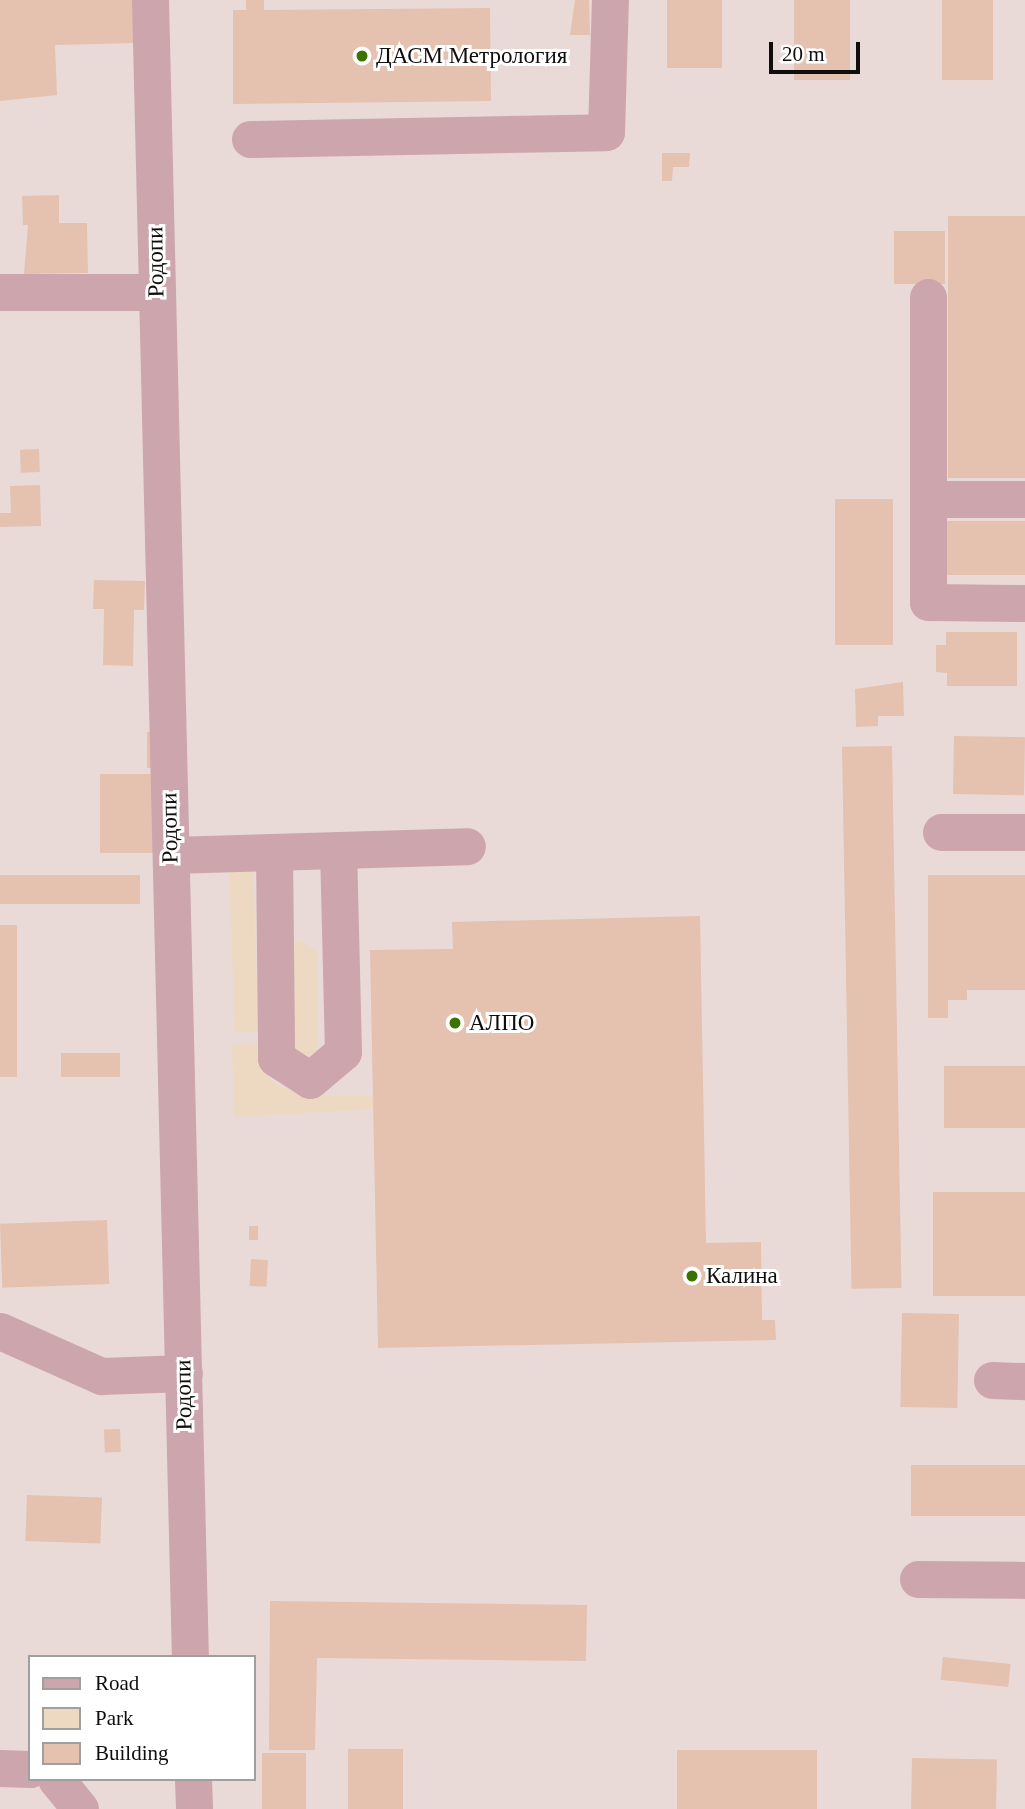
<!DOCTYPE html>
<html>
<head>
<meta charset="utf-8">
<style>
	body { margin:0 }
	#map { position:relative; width:1025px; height:1809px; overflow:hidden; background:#f0eae9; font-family:Georgia,serif }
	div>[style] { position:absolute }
	.built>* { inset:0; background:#e9dad8 }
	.green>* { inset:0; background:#edd9c2; transform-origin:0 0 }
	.building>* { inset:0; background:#e5c1b0; transform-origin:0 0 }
	.minor>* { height:37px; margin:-18.5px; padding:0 18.5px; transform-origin:18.5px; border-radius:18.5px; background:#cda5ad }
	.dots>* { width:19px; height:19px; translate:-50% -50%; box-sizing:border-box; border:4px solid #fff; border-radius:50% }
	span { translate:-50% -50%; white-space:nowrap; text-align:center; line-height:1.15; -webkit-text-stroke:6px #fff; paint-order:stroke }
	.poi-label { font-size:23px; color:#100e0d }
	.left { translate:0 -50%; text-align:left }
	.street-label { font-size:23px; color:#100e0d }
	.legend { position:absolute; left:28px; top:1655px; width:228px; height:126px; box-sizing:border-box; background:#fff; border:2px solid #9f9f9e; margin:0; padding:9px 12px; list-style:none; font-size:21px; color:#100e0d }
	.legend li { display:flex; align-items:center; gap:14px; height:35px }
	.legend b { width:35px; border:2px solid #9f9f9e }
	.scale { position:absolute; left:769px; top:42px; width:91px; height:32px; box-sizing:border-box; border:4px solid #100e0d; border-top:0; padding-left:9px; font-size:21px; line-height:24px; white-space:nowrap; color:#100e0d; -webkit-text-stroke:5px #fff; paint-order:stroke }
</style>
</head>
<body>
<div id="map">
	<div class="built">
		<div style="clip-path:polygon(evenodd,0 0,1025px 0,1025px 1809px,0 1809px,0 0,30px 1657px,254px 1657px,254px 1779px,30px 1779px,30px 1657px)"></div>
	</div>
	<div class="green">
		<div style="left:253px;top:865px;width:167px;height:24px;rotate:88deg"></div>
		<div style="clip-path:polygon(302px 940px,317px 952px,318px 1057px,291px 1060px,290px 946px)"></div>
		<div style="clip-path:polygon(258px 1043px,260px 1064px,275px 1085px,303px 1095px,373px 1096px,374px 1109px,234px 1117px,232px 1045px)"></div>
	</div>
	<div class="building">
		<div style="clip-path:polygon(0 0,136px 0,137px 43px,55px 45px,57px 95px,0 101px)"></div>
		<div style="clip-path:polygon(246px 0,264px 0,264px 10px,490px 8px,491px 101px,233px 104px,233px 10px,246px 10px)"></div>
		<div style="clip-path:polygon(575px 0,589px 0,590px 35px,570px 35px)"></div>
		<div style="left:667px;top:0;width:55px;height:68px"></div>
		<div style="left:794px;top:0;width:56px;height:80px"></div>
		<div style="left:942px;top:0;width:51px;height:80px"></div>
		<div style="clip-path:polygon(662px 153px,690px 153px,689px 167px,673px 167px,672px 181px,662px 181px)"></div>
		<div style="clip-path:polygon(59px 195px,59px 223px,87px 223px,88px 273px,24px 274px,28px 225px,23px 225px,22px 196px)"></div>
		<div style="left:948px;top:216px;width:77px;height:262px"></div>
		<div style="left:894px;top:231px;width:51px;height:53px"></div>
		<div style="left:39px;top:449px;width:23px;height:19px;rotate:88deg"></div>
		<div style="clip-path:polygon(40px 485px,41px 526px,0 527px,0 513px,11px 513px,10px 486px)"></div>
		<div style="left:835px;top:499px;width:58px;height:146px"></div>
		<div style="left:945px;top:521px;width:80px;height:54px"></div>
		<div style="clip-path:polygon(94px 580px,145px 581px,144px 610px,134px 610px,133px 666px,103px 665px,104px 609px,93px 609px)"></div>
		<div style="clip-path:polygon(946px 632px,1017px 632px,1017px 686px,947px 686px,947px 673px,936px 672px,936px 645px,946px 645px)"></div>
		<div style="clip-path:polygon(903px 682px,904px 716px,878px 716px,878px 726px,856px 727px,855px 689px)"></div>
		<div style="left:147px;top:732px;width:16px;height:36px"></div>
		<div style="left:954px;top:736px;width:71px;height:58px;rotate:1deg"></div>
		<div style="left:892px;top:746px;width:542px;height:50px;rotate:89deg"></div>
		<div style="left:100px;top:774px;width:60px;height:79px"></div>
		<div style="left:0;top:875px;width:140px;height:29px"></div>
		<div style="clip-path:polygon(928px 875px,1025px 875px,1025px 990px,967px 990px,967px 1000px,948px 1000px,948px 1018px,928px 1018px)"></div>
		<div style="clip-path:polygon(700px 916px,706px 1243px,761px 1242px,762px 1320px,775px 1320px,776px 1340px,378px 1348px,370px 950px,453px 949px,452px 922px)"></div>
		<div style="left:17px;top:925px;width:152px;height:17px;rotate:90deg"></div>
		<div style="left:120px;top:1053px;width:24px;height:59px;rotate:90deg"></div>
		<div style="left:944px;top:1066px;width:81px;height:62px"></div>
		<div style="left:1025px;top:1192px;width:104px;height:92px;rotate:90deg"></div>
		<div style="left:107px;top:1220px;width:64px;height:107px;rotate:88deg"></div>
		<div style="left:249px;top:1226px;width:9px;height:14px"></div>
		<div style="left:251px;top:1259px;width:17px;height:27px;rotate:3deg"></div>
		<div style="left:902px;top:1313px;width:57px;height:94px;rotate:1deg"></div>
		<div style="left:120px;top:1429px;width:23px;height:16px;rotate:88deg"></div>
		<div style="left:1025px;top:1465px;width:51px;height:114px;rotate:90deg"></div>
		<div style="left:27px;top:1495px;width:75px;height:46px;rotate:2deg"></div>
		<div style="clip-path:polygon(270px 1601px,587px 1605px,586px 1661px,317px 1658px,315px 1750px,269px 1750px)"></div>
		<div style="left:943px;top:1657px;width:68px;height:23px;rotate:6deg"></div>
		<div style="left:348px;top:1749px;width:55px;height:60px"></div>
		<div style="left:817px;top:1750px;width:59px;height:140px;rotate:90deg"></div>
		<div style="left:262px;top:1753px;width:44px;height:56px"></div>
		<div style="left:912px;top:1758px;width:85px;height:51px;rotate:1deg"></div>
	</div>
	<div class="minor">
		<div style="left:150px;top:0;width:1657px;rotate:88.62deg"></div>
		<div style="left:250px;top:139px;width:356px;rotate:-1.1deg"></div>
		<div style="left:606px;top:132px;width:132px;rotate:-88.3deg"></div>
		<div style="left:0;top:292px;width:157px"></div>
		<div style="left:928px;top:499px;width:202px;rotate:-90deg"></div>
		<div style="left:1025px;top:499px;width:97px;rotate:180deg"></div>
		<div style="left:928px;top:499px;width:103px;rotate:90deg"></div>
		<div style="left:928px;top:602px;width:97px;rotate:0.6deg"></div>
		<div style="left:941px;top:832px;width:84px"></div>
		<div style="left:274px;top:852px;width:206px;rotate:89.4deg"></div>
		<div style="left:276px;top:1058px;width:40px;rotate:32.9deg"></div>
		<div style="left:310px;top:1080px;width:43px;rotate:-40.3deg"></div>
		<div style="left:343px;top:1052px;width:202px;rotate:-91.4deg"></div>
		<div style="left:171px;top:855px;width:296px;rotate:-1.7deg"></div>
		<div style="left:0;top:1331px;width:111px;rotate:24deg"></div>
		<div style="left:101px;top:1376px;width:83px;rotate:-2.1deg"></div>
		<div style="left:992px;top:1380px;width:33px;rotate:2deg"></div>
		<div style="left:918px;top:1579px;width:107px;rotate:0.5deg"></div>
		<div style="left:0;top:1768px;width:30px;rotate:2deg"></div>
		<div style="left:56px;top:1779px;width:38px;rotate:51deg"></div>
		<div style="left:193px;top:1779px;width:30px;rotate:88deg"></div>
	</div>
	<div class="dots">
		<div style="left:362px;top:56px;background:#3b7200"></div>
		<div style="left:455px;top:1023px;background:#3b7200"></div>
		<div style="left:692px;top:1276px;background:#3b7200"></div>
	</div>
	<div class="poi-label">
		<span class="left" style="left:376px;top:56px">ДАСМ Метрология</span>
		<span class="left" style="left:469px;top:1023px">АЛПО</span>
		<span class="left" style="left:706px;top:1276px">Калина</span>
	</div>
	<div class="street-label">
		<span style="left:156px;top:262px;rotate:-91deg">Родопи</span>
		<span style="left:170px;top:828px;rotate:-91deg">Родопи</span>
		<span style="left:184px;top:1395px;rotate:-91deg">Родопи</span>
	</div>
	<ul class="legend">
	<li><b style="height:9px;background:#cda5ad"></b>Road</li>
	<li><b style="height:19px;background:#edd9c2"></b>Park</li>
	<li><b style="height:19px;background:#e5c1b0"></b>Building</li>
	</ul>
	<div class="scale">20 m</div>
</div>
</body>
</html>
